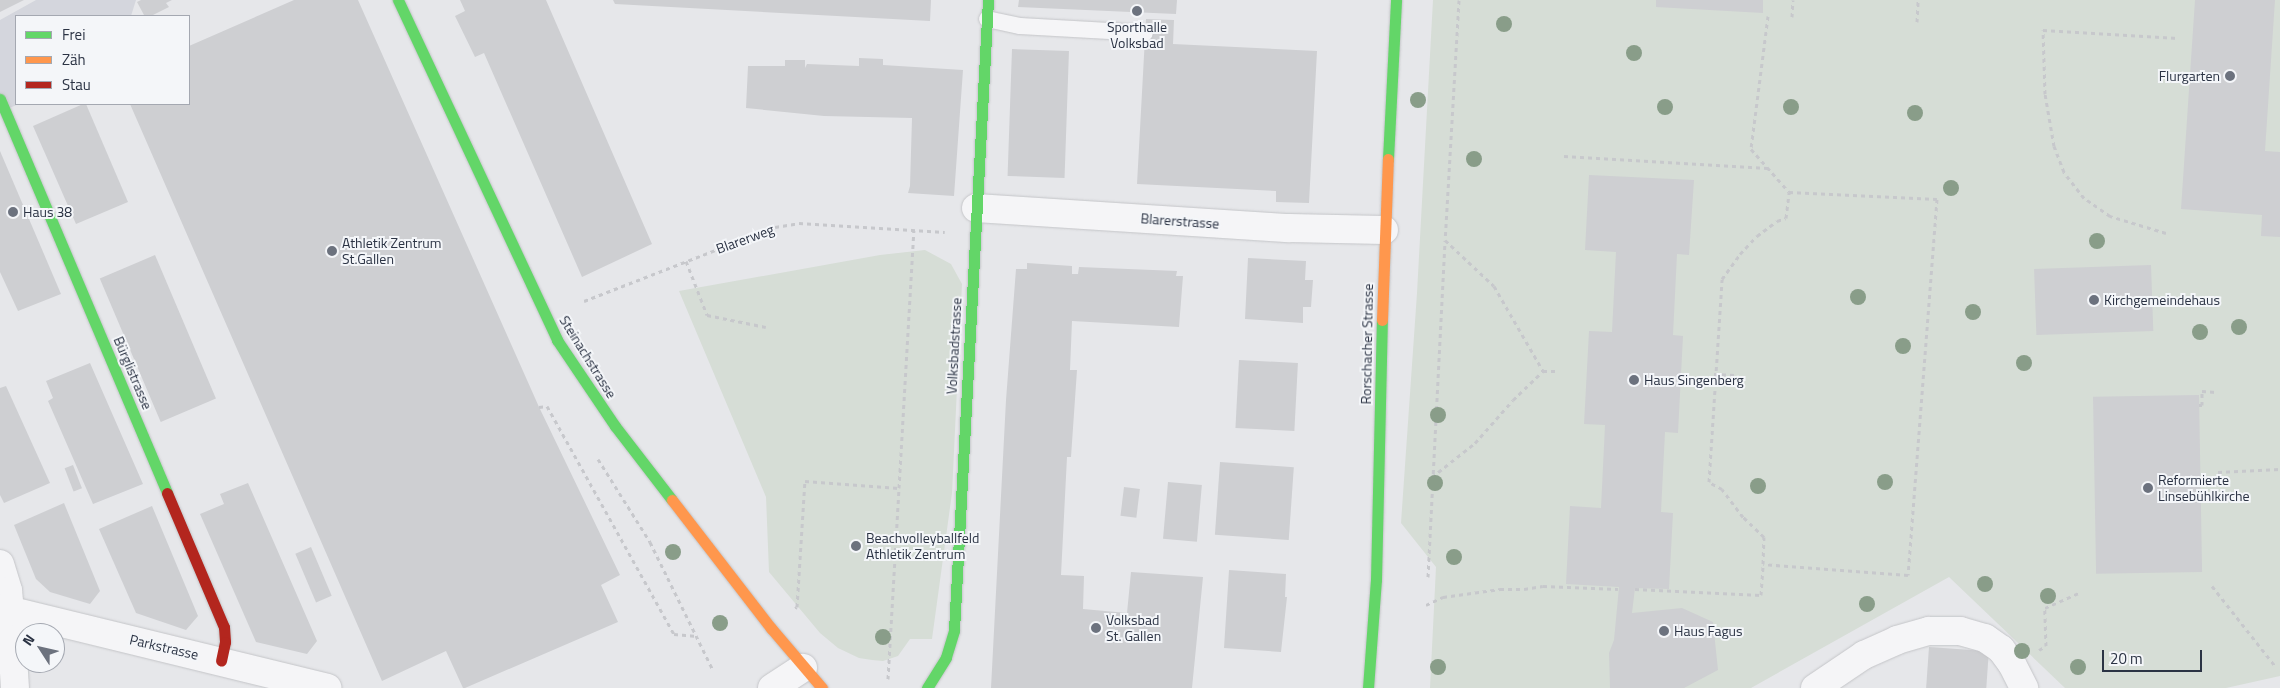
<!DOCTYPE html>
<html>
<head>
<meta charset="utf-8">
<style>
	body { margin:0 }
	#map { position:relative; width:2280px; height:688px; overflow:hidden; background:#e6e7ea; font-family:"Titillium Web",sans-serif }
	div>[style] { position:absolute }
	.built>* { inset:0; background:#d4d6dd }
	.green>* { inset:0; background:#d6ddd6 }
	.building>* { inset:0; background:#cecfd2; transform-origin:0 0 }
	.path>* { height:3px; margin-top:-1.5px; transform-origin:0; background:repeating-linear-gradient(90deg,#c7c8cc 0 4px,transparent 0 8px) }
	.roads { filter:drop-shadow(0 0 1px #c4c5c8) drop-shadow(0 0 1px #c4c5c8) }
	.lane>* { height:16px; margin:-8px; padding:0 8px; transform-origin:8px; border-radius:8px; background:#f5f5f7 }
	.street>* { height:28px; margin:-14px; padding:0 14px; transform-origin:14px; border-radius:14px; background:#f5f5f7 }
	.fast>* { height:11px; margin:-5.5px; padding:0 5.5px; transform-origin:5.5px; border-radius:5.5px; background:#63d668 }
	.slow>* { height:11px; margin:-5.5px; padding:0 5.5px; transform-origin:5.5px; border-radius:5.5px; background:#ff974d }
	.jam>* { height:11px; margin:-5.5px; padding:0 5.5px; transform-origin:5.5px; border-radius:5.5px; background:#b3261e }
	.trees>* { width:16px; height:16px; margin:-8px; border-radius:50%; background:#899d89 }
	.dots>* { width:14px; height:14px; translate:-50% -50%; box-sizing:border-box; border:2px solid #f4f6f9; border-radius:50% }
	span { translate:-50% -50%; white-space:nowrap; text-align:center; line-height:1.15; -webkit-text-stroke:4px #f4f6f9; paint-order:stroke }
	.poi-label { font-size:14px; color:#2b3344 }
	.right { translate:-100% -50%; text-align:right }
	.left { translate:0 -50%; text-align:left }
	.street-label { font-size:14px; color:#2b3344 }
	.legend { position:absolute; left:15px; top:15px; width:175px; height:90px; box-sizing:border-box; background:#f4f6f9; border:1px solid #a4a8b1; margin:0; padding:6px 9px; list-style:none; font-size:15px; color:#2b3344 }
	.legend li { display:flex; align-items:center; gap:10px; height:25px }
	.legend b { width:25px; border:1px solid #a4a8b1 }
	.north { position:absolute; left:15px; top:623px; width:50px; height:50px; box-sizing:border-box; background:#f4f6f9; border:1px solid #a4a8b1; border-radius:50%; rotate:305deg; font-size:14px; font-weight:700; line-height:20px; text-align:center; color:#2b3344 }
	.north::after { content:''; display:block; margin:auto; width:18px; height:22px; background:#6c727e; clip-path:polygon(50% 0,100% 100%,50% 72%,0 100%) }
	.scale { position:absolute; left:2102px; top:650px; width:100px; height:22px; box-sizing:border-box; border:2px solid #2b3344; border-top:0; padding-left:6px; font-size:15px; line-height:18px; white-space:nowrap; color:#2b3344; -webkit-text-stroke:4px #f4f6f9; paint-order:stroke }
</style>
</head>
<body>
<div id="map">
	<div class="built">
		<div style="clip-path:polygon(36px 0,136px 0,131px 16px,16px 16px,16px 104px,19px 104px,0 112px,0 20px)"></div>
	</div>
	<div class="green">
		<div style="clip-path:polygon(1433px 0,2280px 0,2280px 676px,2226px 688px,2065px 688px,1949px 577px,1751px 688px,1430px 688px,1436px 567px,1401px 523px,1417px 293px)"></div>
		<div style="clip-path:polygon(925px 250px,951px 264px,962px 284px,952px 493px,932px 639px,910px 639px,898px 656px,883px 661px,872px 660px,859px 658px,838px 648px,820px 633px,769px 572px,766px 497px,679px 291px,880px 255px)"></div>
	</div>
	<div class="building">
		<div style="clip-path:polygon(0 0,24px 0,0 12px)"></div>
		<div style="clip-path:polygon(141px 0,172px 0,166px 3px,169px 7px,151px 16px,141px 16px,144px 15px,137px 2px)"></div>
		<div style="clip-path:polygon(294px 0,358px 0,539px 407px,620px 575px,601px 585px,618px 622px,465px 688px,463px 688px,446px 651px,382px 681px,130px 104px,189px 104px,189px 46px)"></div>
		<div style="clip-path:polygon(460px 0,546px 0,652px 244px,582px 277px,484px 53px,475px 57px,455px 16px,465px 11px)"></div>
		<div style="clip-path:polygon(613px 0,931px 0,930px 21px,615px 4px)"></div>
		<div style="clip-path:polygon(1019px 0,1177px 0,1176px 14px,1018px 7px)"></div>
		<div style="clip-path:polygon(1656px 0,1763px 0,1763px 13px,1656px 7px)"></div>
		<div style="clip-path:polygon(2195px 0,2275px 0,2265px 151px,2280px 152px,2280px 237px,2261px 236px,2262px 215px,2181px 209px)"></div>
		<div style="clip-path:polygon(1146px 19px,1174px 20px,1173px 44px,1317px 51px,1309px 203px,1276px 202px,1276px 191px,1137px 184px)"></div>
		<div style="left:1012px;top:49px;width:57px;height:127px;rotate:2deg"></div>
		<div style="clip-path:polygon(859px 58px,883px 59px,883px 65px,963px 70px,954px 196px,908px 193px,910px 186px,912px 118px,824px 116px,746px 108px,748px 66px,785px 66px,785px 60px,805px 60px,805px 68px,807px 64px,859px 66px)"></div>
		<div style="clip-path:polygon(83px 104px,86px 104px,128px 202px,76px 224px,33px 126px)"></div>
		<div style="clip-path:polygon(0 151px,61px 294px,18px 311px,0 272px)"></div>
		<div style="clip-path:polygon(1589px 175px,1694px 180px,1689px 255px,1677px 254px,1673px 335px,1683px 336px,1678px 433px,1665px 432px,1661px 512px,1673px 513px,1669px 589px,1635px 588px,1632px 613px,1682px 608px,1713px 622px,1718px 670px,1684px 688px,1610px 688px,1609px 653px,1614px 640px,1619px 587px,1566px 584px,1570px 506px,1601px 508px,1605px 425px,1584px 424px,1589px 331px,1612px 332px,1616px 252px,1585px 250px)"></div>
		<div style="left:155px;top:255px;width:156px;height:60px;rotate:67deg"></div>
		<div style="clip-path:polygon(1248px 258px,1306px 261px,1305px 280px,1313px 280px,1311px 307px,1303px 307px,1303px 323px,1245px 319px)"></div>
		<div style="clip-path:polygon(1027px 263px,1072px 266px,1072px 274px,1078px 274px,1079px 267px,1177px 271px,1176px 276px,1183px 276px,1179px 327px,1072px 321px,1070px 370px,1077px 370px,1071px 457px,1067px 457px,1061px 575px,1084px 576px,1083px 609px,1127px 613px,1131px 572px,1203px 577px,1192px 688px,991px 688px,1006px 400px,1016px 269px,1027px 269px)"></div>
		<div style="left:2151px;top:265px;width:66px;height:117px;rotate:88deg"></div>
		<div style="left:1239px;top:360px;width:59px;height:68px;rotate:3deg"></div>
		<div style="clip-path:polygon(90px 363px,143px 484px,93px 504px,48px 401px,53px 398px,46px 381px)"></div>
		<div style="clip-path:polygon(6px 386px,50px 483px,4px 503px,0 495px,0 388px)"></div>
		<div style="left:2199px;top:395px;width:177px;height:106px;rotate:89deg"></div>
		<div style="left:1220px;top:462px;width:74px;height:73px;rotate:4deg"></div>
		<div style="left:73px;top:465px;width:25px;height:9px;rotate:69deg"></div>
		<div style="left:1168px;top:482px;width:34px;height:57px;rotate:5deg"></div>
		<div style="clip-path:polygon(248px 483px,317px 641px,307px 654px,256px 642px,200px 514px,224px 504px,220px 494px)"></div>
		<div style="left:1124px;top:487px;width:16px;height:29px;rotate:7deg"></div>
		<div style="clip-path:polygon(64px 503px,100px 591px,90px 604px,50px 592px,36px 579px,14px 525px)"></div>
		<div style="clip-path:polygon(152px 506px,198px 616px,186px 630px,136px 613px,99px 529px)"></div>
		<div style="left:311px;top:547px;width:53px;height:17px;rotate:67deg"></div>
		<div style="clip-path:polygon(1229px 570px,1286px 574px,1285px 597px,1287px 597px,1281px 652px,1224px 648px)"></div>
		<div style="left:1929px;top:647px;width:60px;height:41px;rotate:4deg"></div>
	</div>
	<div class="path">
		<div style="left:1459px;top:0;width:240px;rotate:93.3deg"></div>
		<div style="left:1445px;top:240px;width:67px;rotate:43.2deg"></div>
		<div style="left:1494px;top:286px;width:98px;rotate:60deg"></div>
		<div style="left:1543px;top:371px;width:12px"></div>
		<div style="left:1768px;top:16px;width:134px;rotate:97.3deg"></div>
		<div style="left:1751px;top:149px;width:57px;rotate:48.5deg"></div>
		<div style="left:1792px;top:17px;width:17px;rotate:-87deg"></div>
		<div style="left:1917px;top:22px;width:22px;rotate:-87deg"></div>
		<div style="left:1564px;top:156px;width:204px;rotate:3.4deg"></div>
		<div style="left:1789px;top:192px;width:148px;rotate:2.7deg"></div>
		<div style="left:1937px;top:199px;width:377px;rotate:94.4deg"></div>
		<div style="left:1908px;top:575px;width:145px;rotate:-175.7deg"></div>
		<div style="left:1763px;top:564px;width:27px;rotate:-88deg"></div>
		<div style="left:1764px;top:537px;width:29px;rotate:-136deg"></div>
		<div style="left:1743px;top:517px;width:35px;rotate:-127deg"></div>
		<div style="left:1722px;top:489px;width:15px;rotate:-152deg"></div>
		<div style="left:1709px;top:482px;width:203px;rotate:-86.3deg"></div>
		<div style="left:1722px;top:279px;width:31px;rotate:-54deg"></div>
		<div style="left:1740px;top:254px;width:25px;rotate:-47deg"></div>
		<div style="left:1757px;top:236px;width:25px;rotate:-37deg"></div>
		<div style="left:1777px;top:221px;width:9px;rotate:-18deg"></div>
		<div style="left:1786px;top:218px;width:26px;rotate:-83deg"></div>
		<div style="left:2166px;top:233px;width:59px;rotate:-163.1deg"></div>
		<div style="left:2110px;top:216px;width:32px;rotate:-145deg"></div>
		<div style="left:2084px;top:198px;width:33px;rotate:-128deg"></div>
		<div style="left:2064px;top:172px;width:28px;rotate:-111deg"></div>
		<div style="left:2054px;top:146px;width:53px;rotate:-99.8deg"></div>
		<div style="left:2045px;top:94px;width:64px;rotate:-91.8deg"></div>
		<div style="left:2043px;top:30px;width:135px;rotate:3.4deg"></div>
		<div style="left:686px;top:261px;width:58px;rotate:68.7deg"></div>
		<div style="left:707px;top:315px;width:60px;rotate:11.5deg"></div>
		<div style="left:584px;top:301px;width:205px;rotate:-21.2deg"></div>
		<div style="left:775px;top:227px;width:24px;rotate:-9deg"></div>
		<div style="left:799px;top:223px;width:146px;rotate:3.5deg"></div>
		<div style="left:1714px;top:374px;width:21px;rotate:3deg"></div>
		<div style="left:2199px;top:405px;width:3px"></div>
		<div style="left:2202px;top:405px;width:14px;rotate:-90deg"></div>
		<div style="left:2202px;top:391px;width:14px;rotate:4deg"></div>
		<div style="left:539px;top:407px;width:8px;rotate:-7deg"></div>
		<div style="left:547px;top:406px;width:261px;rotate:60.9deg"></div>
		<div style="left:674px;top:634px;width:23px;rotate:5deg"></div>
		<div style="left:598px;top:459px;width:98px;rotate:57.9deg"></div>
		<div style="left:650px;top:542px;width:143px;rotate:63.8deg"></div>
		<div style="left:2218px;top:472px;width:62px;rotate:-2.8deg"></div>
		<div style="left:1432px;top:477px;width:55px;rotate:-38.3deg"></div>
		<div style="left:1475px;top:443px;width:57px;rotate:-48.5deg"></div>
		<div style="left:1513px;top:400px;width:42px;rotate:-44deg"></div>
		<div style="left:1428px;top:577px;width:337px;rotate:-87.1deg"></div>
		<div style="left:2212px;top:586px;width:103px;rotate:51.7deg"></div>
		<div style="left:1635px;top:589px;width:126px;rotate:2.7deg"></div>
		<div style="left:1761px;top:595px;width:31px;rotate:-86deg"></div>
		<div style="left:1426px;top:605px;width:19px;rotate:-25deg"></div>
		<div style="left:1443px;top:597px;width:58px;rotate:-8deg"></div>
		<div style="left:1500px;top:589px;width:24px"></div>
		<div style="left:1524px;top:589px;width:19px;rotate:-9deg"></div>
		<div style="left:1543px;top:586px;width:75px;rotate:2.3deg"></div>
		<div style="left:795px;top:608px;width:2px;rotate:-27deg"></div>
		<div style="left:797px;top:607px;width:126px;rotate:-86.4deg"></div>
		<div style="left:805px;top:481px;width:94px;rotate:4.3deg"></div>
		<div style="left:899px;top:488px;width:258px;rotate:-86.7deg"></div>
		<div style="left:2039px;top:650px;width:8px;rotate:-30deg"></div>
		<div style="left:2046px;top:646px;width:38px;rotate:-92deg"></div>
		<div style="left:2045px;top:608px;width:39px;rotate:-24deg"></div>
		<div style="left:888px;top:679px;width:191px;rotate:-86.7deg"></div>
	</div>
	<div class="roads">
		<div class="lane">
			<div style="left:987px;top:19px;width:34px;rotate:12deg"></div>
			<div style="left:1020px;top:26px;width:125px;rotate:3.2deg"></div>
		</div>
		<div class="street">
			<div style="left:976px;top:208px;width:314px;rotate:3.7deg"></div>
			<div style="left:1289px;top:228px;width:95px;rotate:1.2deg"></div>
			<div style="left:0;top:564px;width:28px;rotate:73deg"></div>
			<div style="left:8px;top:591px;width:20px;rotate:84deg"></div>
			<div style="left:10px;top:611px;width:77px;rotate:86.3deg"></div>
			<div style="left:0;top:608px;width:337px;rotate:13.7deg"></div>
			<div style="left:772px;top:688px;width:37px;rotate:-33deg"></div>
			<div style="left:1815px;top:688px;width:59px;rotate:-34deg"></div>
			<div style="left:1864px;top:655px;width:36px;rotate:-24deg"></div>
			<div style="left:1897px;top:640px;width:33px;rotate:-16deg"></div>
			<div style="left:1929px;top:631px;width:31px"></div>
			<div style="left:1960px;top:631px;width:26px;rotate:16deg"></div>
			<div style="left:1985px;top:638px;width:19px;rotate:35deg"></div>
			<div style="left:2001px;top:649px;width:19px;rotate:54deg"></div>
			<div style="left:2012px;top:664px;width:27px;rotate:63deg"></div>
		</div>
		<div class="fast">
			<div style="left:398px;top:0;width:375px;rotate:64.9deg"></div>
			<div style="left:557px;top:340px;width:104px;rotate:56deg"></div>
			<div style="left:615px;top:426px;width:93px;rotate:52.4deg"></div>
			<div style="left:0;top:99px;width:428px;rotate:67deg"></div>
			<div style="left:1388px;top:159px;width:159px;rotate:-87.1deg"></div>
			<div style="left:927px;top:688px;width:36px;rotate:-58deg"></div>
			<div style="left:946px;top:657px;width:28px;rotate:-73deg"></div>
			<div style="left:954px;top:630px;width:631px;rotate:-86.91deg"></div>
			<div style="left:1368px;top:688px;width:108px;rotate:-85.8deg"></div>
			<div style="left:1376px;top:580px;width:260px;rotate:-88.7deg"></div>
		</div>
		<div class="slow">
			<div style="left:1382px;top:320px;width:161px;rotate:-87.9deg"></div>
			<div style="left:672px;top:500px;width:162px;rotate:52.3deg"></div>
			<div style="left:771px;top:628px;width:79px;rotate:49.6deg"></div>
		</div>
		<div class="jam">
			<div style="left:167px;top:493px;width:146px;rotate:67deg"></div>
			<div style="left:224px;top:627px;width:15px;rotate:86deg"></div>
			<div style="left:225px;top:642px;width:19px;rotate:102deg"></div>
		</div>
	</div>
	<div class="trees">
		<div style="left:1504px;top:24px"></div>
		<div style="left:1634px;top:53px"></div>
		<div style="left:1418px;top:100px"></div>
		<div style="left:1665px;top:107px"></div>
		<div style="left:1791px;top:107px"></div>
		<div style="left:1915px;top:113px"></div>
		<div style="left:1474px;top:159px"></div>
		<div style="left:1951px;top:188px"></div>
		<div style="left:2097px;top:241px"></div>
		<div style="left:1858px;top:297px"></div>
		<div style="left:1973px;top:312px"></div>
		<div style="left:2239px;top:327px"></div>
		<div style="left:2200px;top:332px"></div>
		<div style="left:1903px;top:346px"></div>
		<div style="left:2024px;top:363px"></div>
		<div style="left:1438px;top:415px"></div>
		<div style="left:1885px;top:482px"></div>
		<div style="left:1435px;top:483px"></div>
		<div style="left:1758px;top:486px"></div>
		<div style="left:673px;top:552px"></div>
		<div style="left:1454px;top:557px"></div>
		<div style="left:1985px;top:584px"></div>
		<div style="left:2048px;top:596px"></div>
		<div style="left:1867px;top:604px"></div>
		<div style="left:720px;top:623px"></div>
		<div style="left:883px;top:637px"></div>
		<div style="left:2022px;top:651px"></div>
		<div style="left:1438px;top:667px"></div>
		<div style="left:2078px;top:667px"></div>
	</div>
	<div class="dots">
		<div style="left:1137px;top:11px;background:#6c727e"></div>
		<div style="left:2230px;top:76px;background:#6c727e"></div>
		<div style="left:13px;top:212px;background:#6c727e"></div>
		<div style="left:332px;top:251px;background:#6c727e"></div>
		<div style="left:2094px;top:300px;background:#6c727e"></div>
		<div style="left:1634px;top:380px;background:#6c727e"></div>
		<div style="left:2148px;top:488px;background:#6c727e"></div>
		<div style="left:856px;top:546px;background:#6c727e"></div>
		<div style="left:1096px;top:628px;background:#6c727e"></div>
		<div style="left:1664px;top:631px;background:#6c727e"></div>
	</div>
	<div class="poi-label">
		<span style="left:1137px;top:35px">Sporthalle<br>Volksbad</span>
		<span class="right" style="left:2220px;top:76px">Flurgarten</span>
		<span class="left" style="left:23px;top:212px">Haus 38</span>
		<span class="left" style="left:342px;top:251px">Athletik Zentrum<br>St.Gallen</span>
		<span class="left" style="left:2104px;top:300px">Kirchgemeindehaus</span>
		<span class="left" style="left:1644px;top:380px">Haus Singenberg</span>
		<span class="left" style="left:2158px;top:488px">Reformierte<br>Linsebühlkirche</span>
		<span class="left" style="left:866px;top:546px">Beachvolleyballfeld<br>Athletik Zentrum</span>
		<span class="left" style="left:1106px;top:628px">Volksbad<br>St. Gallen</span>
		<span class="left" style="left:1674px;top:631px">Haus Fagus</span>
	</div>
	<div class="street-label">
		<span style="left:1180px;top:221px;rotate:4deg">Blarerstrasse</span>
		<span style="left:745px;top:239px;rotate:-20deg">Blarerweg</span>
		<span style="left:1367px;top:344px;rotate:-89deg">Rorschacher Strasse</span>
		<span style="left:954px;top:346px;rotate:-87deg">Volksbadstrasse</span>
		<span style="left:588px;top:357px;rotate:58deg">Steinachstrasse</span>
		<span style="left:133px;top:373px;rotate:67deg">Bürglistrasse</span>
		<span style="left:164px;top:647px;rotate:13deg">Parkstrasse</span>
	</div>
	<ul class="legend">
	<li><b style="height:6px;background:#63d668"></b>Frei</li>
	<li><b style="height:6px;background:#ff974d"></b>Zäh</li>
	<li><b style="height:6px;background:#b3261e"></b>Stau</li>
	</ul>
	<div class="north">N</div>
	<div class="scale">20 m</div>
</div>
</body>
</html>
